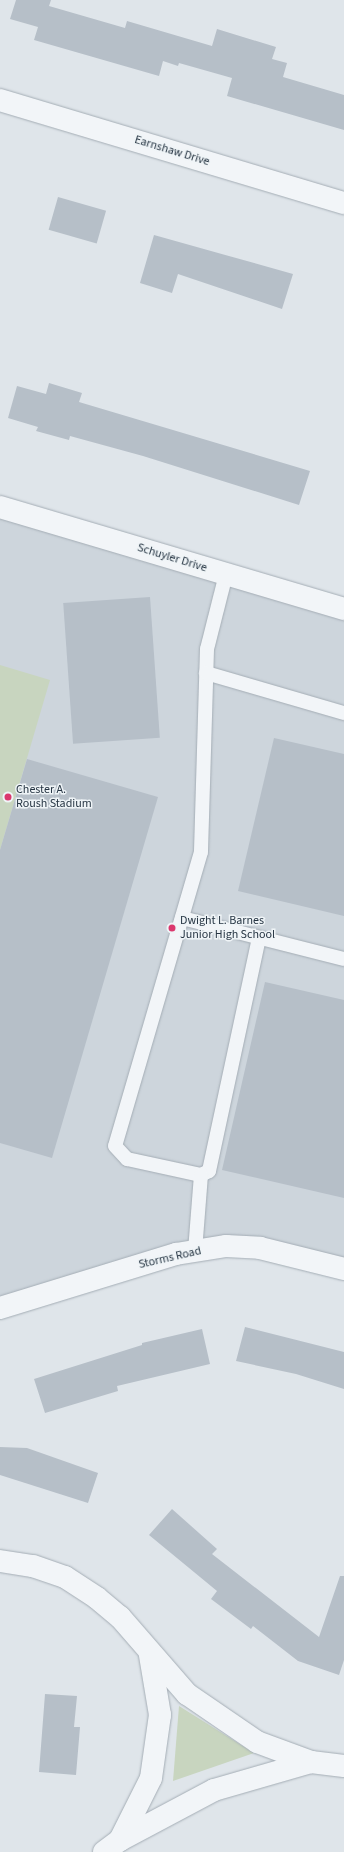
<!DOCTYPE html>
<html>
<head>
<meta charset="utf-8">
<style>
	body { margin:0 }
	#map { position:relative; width:344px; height:1852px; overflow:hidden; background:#dfe5ea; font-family:"Source Sans 3",sans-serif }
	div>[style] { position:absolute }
	.built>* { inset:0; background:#cdd5dc }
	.green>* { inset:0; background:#c8d5bf }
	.building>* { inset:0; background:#b6bfc8; transform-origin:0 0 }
	.roads { filter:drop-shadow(0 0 1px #a4adb5) drop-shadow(0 0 1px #a4adb5) }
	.service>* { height:14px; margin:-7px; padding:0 7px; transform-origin:7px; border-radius:7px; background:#f2f5f8 }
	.minor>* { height:22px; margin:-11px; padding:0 11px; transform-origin:11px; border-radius:11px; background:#f2f5f8 }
	.dots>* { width:11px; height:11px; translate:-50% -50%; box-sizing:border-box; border:2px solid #eff4f7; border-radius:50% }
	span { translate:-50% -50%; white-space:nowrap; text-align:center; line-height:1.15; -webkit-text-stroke:3px #eff4f7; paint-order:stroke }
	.street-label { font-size:12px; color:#263543 }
	.poi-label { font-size:12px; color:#263543 }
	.left { translate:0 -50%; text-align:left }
</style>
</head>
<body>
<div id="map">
	<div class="built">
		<div style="clip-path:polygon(0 507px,344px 609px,344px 1269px,226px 1246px,0 1308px)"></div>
	</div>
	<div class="green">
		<div style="clip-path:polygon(0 665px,50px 680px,0 850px)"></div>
		<div style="clip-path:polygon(179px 1706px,254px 1753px,173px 1781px)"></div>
	</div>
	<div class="building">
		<div style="clip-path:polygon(16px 0,51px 0,49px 6px,125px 28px,127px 21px,212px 46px,217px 29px,276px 47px,272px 59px,287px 63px,283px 77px,344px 95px,344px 130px,227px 96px,232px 78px,179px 63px,178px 66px,163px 61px,159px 76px,34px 40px,38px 27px,10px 19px)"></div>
		<div style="left:58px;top:197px;width:50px;height:34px;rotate:16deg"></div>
		<div style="clip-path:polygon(154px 235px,293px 274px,282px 309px,178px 274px,172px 293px,140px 283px)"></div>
		<div style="clip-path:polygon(49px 383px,82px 393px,79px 402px,310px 471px,299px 505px,143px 456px,70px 436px,69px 440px,36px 431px,38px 427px,8px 418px,17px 386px,46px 394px)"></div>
		<div style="left:150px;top:597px;width:141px;height:87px;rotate:86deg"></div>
		<div style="clip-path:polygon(274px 738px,344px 754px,344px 916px,238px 891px)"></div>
		<div style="clip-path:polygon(27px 759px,158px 797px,52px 1158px,0 1143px,0 850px)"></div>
		<div style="clip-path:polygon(265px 982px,344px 1000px,344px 1198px,222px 1170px)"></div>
		<div style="clip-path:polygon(245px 1327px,344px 1352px,344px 1389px,296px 1374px,236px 1361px)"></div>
		<div style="clip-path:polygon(202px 1329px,210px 1364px,117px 1386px,118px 1391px,45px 1413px,34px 1379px,142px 1345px,142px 1343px)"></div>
		<div style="clip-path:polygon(0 1447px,27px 1448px,98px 1473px,88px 1503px,0 1475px)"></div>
		<div style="clip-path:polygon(172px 1509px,217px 1549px,212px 1554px,319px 1637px,340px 1576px,344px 1576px,344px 1660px,339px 1675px,298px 1661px,253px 1626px,251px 1629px,211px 1599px,217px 1591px,149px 1535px)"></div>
		<div style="clip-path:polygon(45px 1694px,77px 1696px,74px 1727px,80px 1727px,76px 1775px,39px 1772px)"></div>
	</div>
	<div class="roads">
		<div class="service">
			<div style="left:226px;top:574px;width:77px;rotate:104.2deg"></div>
			<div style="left:207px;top:649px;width:203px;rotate:91.7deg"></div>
			<div style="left:201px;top:852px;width:306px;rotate:106.3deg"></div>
			<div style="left:115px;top:1146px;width:18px;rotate:47deg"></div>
			<div style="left:127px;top:1159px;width:76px;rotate:12.2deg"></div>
			<div style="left:201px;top:1175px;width:9px;rotate:-27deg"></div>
			<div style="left:209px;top:1171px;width:238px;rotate:-77.9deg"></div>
			<div style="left:206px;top:673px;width:144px;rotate:16.2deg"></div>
			<div style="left:182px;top:918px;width:167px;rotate:14.2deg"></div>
			<div style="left:195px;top:1251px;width:76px;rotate:-85.5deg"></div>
		</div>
		<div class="minor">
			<div style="left:0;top:100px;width:359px;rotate:16.7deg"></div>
			<div style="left:0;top:507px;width:359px;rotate:16.5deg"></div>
			<div style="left:0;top:1308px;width:184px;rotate:-17.1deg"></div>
			<div style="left:176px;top:1254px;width:51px;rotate:-9.1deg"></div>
			<div style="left:226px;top:1246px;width:34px;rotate:3deg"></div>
			<div style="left:260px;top:1248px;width:87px;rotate:14deg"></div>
			<div style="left:0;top:1561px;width:33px;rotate:9deg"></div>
			<div style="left:33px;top:1566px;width:34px;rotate:19deg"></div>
			<div style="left:65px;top:1577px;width:38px;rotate:33deg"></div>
			<div style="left:97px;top:1598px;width:30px;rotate:40deg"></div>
			<div style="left:120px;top:1617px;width:102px;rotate:49deg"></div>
			<div style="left:187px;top:1694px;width:85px;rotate:34.4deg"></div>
			<div style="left:257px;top:1742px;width:58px;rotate:20.3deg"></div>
			<div style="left:120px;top:1840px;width:69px;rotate:-63.4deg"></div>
			<div style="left:151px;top:1778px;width:64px;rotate:-81.9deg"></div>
			<div style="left:160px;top:1715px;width:61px;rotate:-99.5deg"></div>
			<div style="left:104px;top:1852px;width:20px;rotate:-37deg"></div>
			<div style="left:120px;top:1840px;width:106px;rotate:-28deg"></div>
			<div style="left:214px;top:1790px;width:101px;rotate:-16.1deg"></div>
			<div style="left:311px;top:1762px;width:33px;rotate:7deg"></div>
		</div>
	</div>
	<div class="dots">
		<div style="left:8px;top:797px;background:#db376d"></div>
		<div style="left:172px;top:928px;background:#db376d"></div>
	</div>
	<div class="street-label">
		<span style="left:172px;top:151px;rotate:17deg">Earnshaw Drive</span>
		<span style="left:172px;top:558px;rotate:17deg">Schuyler Drive</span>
		<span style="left:170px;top:1258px;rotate:-13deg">Storms Road</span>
	</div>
	<div class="poi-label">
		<span class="left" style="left:16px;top:797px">Chester A.<br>Roush Stadium</span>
		<span class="left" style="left:180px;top:928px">Dwight L. Barnes<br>Junior High School</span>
	</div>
</div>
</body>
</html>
